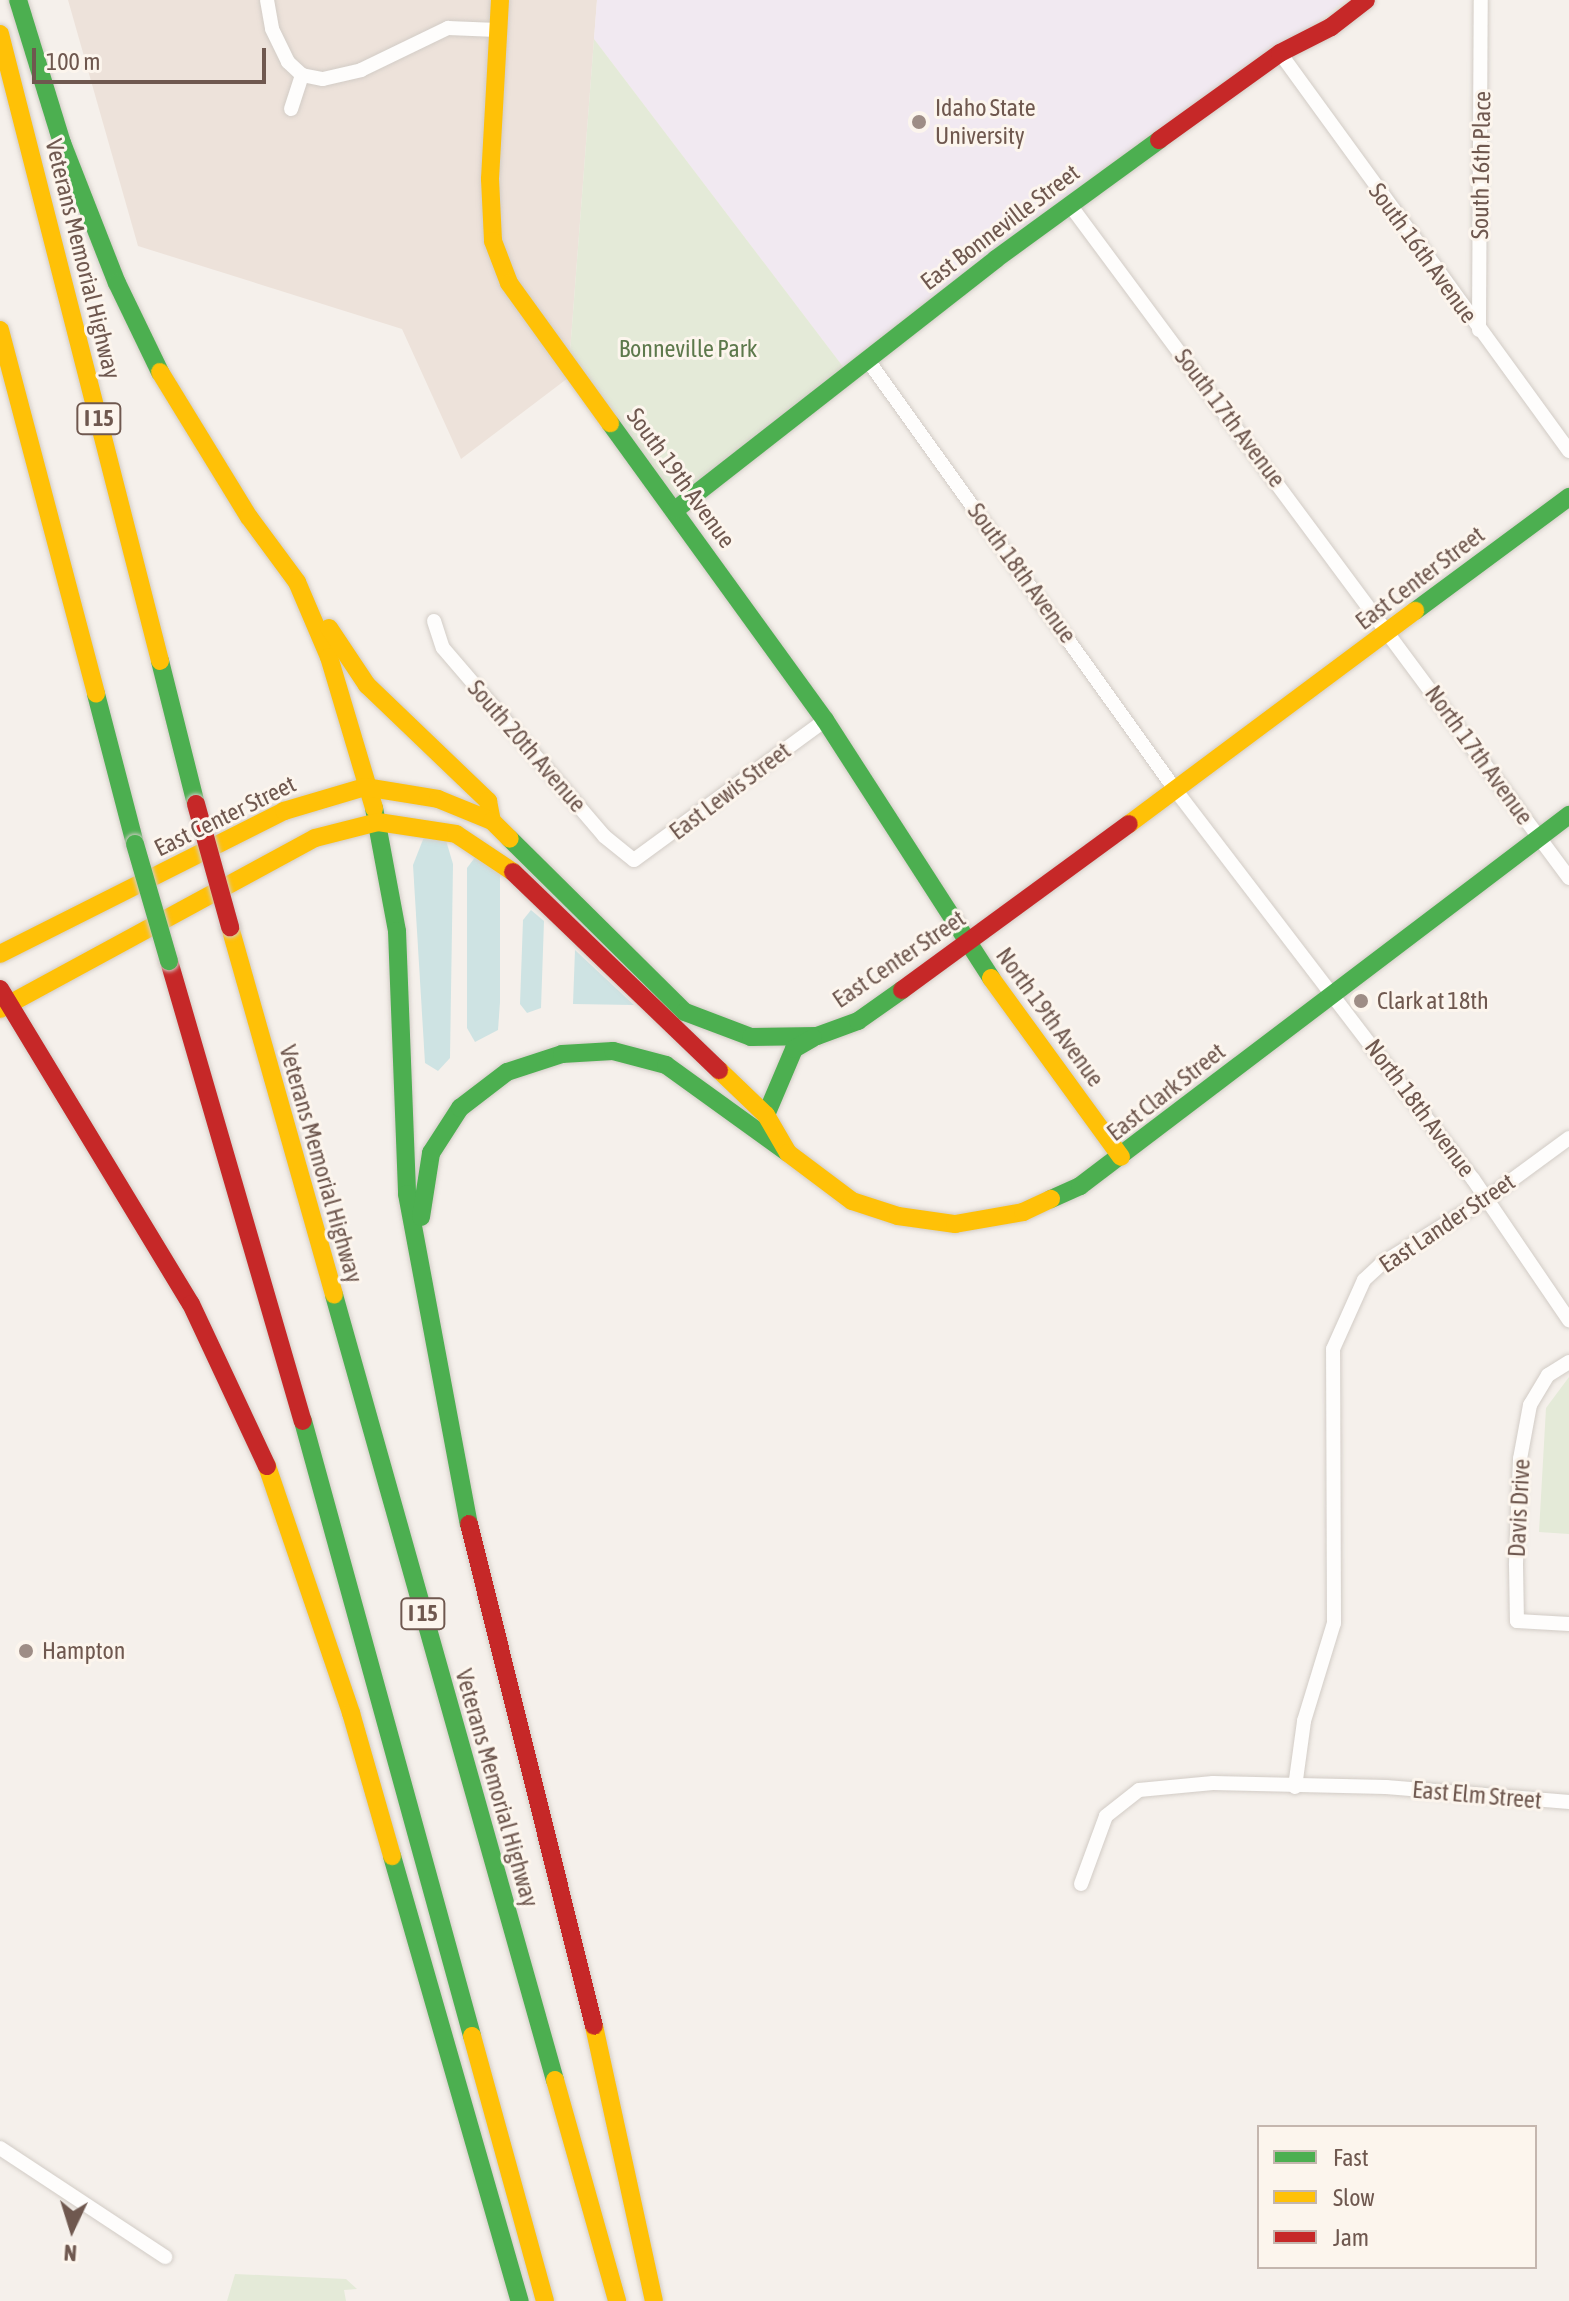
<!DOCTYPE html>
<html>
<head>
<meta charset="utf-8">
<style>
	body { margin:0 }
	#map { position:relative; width:1569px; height:2301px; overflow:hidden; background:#f5f0eb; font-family:"Asap Condensed",sans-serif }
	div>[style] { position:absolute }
	.residential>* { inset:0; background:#ede2da }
	.education>* { inset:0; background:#f1e9f1 }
	.green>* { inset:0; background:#e4ead8 }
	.water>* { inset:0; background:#cee3e3 }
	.roads { filter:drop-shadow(0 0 2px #d2ccc6) drop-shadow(0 0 2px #d2ccc6) }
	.street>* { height:14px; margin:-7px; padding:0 7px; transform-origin:7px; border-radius:7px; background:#fefdfc }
	.fast>* { height:18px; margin:-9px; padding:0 9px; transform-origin:9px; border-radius:9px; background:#4caf50 }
	.slow>* { height:18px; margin:-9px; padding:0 9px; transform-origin:9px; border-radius:9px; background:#ffc107 }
	.jam>* { height:18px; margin:-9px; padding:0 9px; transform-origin:9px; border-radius:9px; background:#c62828 }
	.bridges { filter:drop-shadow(0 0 2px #d3cbc7) drop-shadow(0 0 2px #d3cbc7) }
	.fast-bridge>* { height:18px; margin:-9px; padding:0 9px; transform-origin:9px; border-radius:9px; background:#4caf50 }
	.jam-bridge>* { height:18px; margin:-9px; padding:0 9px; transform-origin:9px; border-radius:9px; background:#c62828 }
	.dots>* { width:22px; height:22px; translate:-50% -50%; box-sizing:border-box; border:4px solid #fcf5ed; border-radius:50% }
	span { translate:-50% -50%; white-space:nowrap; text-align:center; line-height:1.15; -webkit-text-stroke:6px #fcf5ed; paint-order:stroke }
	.shield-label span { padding:2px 6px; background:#fcf5ed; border:2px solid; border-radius:6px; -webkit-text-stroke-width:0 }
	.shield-label { font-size:22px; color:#6f584f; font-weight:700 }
	.poi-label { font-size:24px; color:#6f584f }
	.left { translate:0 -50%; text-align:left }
	.street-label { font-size:24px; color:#6f584f }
	.park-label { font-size:24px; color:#5d794c }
	.legend { position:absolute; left:1257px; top:2125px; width:280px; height:144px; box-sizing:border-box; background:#fcf5ed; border:2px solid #c4b6ae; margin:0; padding:10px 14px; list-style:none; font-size:24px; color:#6f584f }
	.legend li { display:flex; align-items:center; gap:16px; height:40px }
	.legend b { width:40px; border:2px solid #c4b6ae }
	.north { position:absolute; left:32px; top:2189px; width:80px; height:80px; -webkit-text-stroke:6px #fcf5ed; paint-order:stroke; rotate:184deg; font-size:22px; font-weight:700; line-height:32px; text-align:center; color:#6f584f }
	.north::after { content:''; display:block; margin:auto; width:28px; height:36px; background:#6f584f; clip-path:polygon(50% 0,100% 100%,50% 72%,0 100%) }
	.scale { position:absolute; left:32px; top:48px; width:234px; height:36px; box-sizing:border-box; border:4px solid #6f584f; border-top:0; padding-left:10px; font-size:24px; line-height:28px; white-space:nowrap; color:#6f584f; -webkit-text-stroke:6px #fcf5ed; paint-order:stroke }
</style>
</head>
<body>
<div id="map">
	<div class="residential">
		<div style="clip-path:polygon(68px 0,597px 0,568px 378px,461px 459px,402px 329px,138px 246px)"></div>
	</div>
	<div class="education">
		<div style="clip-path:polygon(597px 0,1346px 0,847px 372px,594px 39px)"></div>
	</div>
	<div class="green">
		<div style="clip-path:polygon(594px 39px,847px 372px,670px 503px,568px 378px)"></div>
		<div style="clip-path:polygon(1569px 1377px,1569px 1534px,1539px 1532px,1546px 1408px)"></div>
		<div style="clip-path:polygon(235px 2274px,346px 2279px,357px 2289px,344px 2290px,346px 2301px,227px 2301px)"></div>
	</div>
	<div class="water">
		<div style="clip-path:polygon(424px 837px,445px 837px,453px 864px,450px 1058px,438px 1071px,425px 1063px,413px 865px)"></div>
		<div style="clip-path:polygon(476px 856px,500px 867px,500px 1002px,498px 1030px,475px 1042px,467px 1028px,467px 868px)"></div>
		<div style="clip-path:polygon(531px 910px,544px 921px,541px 1008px,527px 1013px,520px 1004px,523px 920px)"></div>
		<div style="clip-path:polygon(575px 950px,634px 1005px,573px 1004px)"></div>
	</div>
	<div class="roads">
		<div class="street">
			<div style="left:267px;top:0;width:29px;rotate:80deg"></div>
			<div style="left:272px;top:29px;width:37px;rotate:64deg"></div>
			<div style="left:288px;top:62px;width:19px;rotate:43deg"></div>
			<div style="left:302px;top:75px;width:21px;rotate:11deg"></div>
			<div style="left:323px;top:79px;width:39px;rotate:-13deg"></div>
			<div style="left:361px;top:70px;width:97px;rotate:-25.8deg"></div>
			<div style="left:448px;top:28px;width:49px;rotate:2.3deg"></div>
			<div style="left:1280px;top:53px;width:492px;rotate:54deg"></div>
			<div style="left:291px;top:109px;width:36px;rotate:-72deg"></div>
			<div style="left:1070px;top:205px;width:838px;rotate:53.44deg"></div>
			<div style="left:1479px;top:330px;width:330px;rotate:-89.7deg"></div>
			<div style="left:867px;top:359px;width:528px;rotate:54.41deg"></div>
			<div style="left:1174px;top:788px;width:492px;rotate:52.6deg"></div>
			<div style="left:1473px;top:1179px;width:171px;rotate:55.8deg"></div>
			<div style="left:434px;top:621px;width:28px;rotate:72deg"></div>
			<div style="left:443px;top:648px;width:248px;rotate:49.4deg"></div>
			<div style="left:604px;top:836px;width:38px;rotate:39deg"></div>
			<div style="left:634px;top:860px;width:237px;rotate:-36.2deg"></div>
			<div style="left:1569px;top:1362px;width:25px;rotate:148deg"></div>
			<div style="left:1548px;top:1375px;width:35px;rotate:121deg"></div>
			<div style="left:1530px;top:1405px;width:55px;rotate:100.5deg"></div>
			<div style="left:1520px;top:1459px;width:106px;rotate:92.2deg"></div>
			<div style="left:1516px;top:1565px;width:56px;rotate:89deg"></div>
			<div style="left:1517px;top:1621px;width:52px;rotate:3.3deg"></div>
			<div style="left:1295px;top:1787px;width:67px;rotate:-82.2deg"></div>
			<div style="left:1304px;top:1721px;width:102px;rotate:-73deg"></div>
			<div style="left:1334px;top:1623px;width:274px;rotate:-90.2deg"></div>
			<div style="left:1333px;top:1349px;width:76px;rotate:-65.8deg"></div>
			<div style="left:1364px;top:1280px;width:23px;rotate:-43deg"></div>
			<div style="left:1381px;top:1264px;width:123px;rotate:-31.8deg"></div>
			<div style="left:1486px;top:1199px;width:103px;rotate:-36.3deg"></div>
			<div style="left:1081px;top:1884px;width:72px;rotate:-69.8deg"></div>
			<div style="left:1106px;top:1816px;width:42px;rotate:-38.2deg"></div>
			<div style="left:1139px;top:1790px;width:74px;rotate:-5.4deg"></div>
			<div style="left:1213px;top:1783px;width:173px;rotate:1.3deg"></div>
			<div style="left:1386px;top:1787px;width:184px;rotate:4.7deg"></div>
			<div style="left:0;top:2148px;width:198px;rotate:33.4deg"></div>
		</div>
		<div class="fast">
			<div style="left:18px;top:0;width:150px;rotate:72.9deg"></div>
			<div style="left:62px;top:143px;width:150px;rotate:68.6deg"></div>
			<div style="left:117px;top:283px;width:99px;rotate:64.2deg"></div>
			<div style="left:610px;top:423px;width:367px;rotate:54.1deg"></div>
			<div style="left:825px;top:720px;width:307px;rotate:57.2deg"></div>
			<div style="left:675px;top:510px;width:407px;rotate:-38deg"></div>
			<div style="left:996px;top:259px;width:202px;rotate:-36.1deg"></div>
			<div style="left:1415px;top:611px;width:192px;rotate:-36.5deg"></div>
			<div style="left:160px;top:661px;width:147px;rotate:75.9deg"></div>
			<div style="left:96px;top:694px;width:155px;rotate:75.4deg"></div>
			<div style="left:374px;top:808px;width:125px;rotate:79.4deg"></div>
			<div style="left:397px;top:931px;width:263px;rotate:87.8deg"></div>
			<div style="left:407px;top:1194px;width:336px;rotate:79.4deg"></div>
			<div style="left:510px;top:839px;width:246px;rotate:44.7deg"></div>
			<div style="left:685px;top:1012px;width:71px;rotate:20.7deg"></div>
			<div style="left:751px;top:1037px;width:66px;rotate:-0.9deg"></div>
			<div style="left:817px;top:1036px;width:44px;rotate:-20.1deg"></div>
			<div style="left:858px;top:1021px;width:54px;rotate:-35.2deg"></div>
			<div style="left:766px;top:1115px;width:72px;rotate:-67deg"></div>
			<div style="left:794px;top:1049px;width:22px;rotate:-30deg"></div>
			<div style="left:1051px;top:1199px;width:32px;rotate:-24deg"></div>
			<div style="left:1080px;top:1186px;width:614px;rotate:-37.19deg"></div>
			<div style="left:421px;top:1217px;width:65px;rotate:-81.1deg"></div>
			<div style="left:431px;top:1153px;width:54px;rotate:-57.2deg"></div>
			<div style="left:460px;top:1108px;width:59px;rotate:-37.5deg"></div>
			<div style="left:507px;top:1072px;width:58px;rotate:-18.1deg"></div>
			<div style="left:562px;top:1054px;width:51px;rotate:-3.4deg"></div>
			<div style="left:613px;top:1051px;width:55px;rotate:14.8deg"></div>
			<div style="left:666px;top:1065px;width:150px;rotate:35.8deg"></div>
			<div style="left:334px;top:1295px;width:816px;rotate:74.28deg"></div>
			<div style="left:303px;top:1421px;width:638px;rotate:74.63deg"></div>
			<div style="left:392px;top:1856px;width:463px;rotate:74deg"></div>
		</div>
		<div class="slow">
			<div style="left:500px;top:0;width:179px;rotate:93.2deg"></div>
			<div style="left:490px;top:179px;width:62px;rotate:87.2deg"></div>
			<div style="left:493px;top:241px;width:45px;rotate:69.1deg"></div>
			<div style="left:509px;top:283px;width:173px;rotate:54.2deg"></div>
			<div style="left:0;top:34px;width:647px;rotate:75.68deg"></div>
			<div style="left:0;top:330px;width:376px;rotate:75.2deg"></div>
			<div style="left:160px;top:372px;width:170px;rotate:58.5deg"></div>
			<div style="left:249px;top:517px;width:81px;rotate:53.6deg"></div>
			<div style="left:297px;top:582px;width:82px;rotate:66.9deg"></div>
			<div style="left:329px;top:657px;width:158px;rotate:73.4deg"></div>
			<div style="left:329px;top:628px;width:69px;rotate:56.3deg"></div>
			<div style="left:367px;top:685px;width:168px;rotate:43.8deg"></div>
			<div style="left:488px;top:801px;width:20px;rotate:79deg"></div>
			<div style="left:1129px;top:824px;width:357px;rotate:-36.7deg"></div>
			<div style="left:230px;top:927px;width:382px;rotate:74.2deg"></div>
			<div style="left:0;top:954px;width:318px;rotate:-26.7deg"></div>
			<div style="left:284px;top:811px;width:84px;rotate:-16.5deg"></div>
			<div style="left:365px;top:787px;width:74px;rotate:9.3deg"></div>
			<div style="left:438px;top:799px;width:58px;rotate:22.2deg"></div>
			<div style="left:492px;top:821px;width:25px;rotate:45deg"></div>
			<div style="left:991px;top:978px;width:221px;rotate:54deg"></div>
			<div style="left:0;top:1009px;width:358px;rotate:-28.5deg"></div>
			<div style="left:315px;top:838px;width:65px;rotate:-14.3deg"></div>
			<div style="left:378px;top:822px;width:79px;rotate:8.7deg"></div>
			<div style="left:456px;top:834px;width:69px;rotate:33.7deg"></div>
			<div style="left:719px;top:1070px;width:65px;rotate:43.8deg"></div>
			<div style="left:766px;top:1115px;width:44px;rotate:59.9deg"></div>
			<div style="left:788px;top:1153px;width:80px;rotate:36.9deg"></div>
			<div style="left:852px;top:1201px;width:48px;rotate:18.1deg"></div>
			<div style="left:898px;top:1216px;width:58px;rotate:8deg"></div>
			<div style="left:955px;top:1224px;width:69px;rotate:-10deg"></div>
			<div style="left:1023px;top:1212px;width:31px;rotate:-25deg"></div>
			<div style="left:267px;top:1466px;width:261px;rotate:71.2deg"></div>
			<div style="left:351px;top:1713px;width:149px;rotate:74deg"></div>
			<div style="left:594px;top:2026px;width:281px;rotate:77.7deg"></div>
			<div style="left:472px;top:2036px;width:275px;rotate:74.6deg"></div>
			<div style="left:555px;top:2080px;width:230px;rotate:74.3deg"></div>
		</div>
		<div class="jam">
			<div style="left:1159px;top:140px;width:149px;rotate:-35.7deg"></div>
			<div style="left:1280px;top:53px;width:57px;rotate:-27deg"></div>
			<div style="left:1331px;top:27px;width:44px;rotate:-37.6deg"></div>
			<div style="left:513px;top:872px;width:286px;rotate:43.9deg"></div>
			<div style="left:169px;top:961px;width:479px;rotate:73.8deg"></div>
			<div style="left:0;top:989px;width:368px;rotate:58.8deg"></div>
			<div style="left:191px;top:1304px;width:179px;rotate:64.9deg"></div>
			<div style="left:902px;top:990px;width:281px;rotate:-36.2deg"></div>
			<div style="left:469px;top:1524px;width:517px;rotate:76.02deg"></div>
		</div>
	</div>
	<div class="bridges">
		<div class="fast-bridge">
			<div style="left:135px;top:844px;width:122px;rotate:73.8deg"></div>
		</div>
		<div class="jam-bridge">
			<div style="left:196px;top:804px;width:128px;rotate:74.5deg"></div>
		</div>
	</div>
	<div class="dots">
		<div style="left:919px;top:122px;background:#9e8d86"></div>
		<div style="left:1361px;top:1001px;background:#9e8d86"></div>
		<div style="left:26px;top:1651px;background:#9e8d86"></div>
	</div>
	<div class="shield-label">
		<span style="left:99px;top:419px">I 15</span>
		<span style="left:423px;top:1614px">I 15</span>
	</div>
	<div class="poi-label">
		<span class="left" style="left:935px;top:122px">Idaho State<br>University</span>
		<span class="left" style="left:1377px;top:1001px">Clark at 18th</span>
		<span class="left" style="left:42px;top:1651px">Hampton</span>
	</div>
	<div class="street-label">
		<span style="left:1481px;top:165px;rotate:-89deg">South 16th Place</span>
		<span style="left:1000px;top:227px;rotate:-37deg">East Bonneville Street</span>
		<span style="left:1423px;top:253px;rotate:54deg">South 16th Avenue</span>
		<span style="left:83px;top:259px;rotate:76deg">Veterans Memorial Highway</span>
		<span style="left:1230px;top:418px;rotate:53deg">South 17th Avenue</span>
		<span style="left:681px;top:478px;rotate:54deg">South 19th Avenue</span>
		<span style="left:1022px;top:573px;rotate:54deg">South 18th Avenue</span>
		<span style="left:1420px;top:578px;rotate:-37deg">East Center Street</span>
		<span style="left:527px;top:746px;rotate:49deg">South 20th Avenue</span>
		<span style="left:1479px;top:755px;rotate:54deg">North 17th Avenue</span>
		<span style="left:730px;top:791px;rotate:-37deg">East Lewis Street</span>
		<span style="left:225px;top:816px;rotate:-26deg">East Center Street</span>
		<span style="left:899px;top:959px;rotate:-34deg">East Center Street</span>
		<span style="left:1050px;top:1017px;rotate:54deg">North 19th Avenue</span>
		<span style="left:1166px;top:1092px;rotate:-38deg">East Clark Street</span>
		<span style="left:1420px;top:1108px;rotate:53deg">North 18th Avenue</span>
		<span style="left:321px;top:1164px;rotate:74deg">Veterans Memorial Highway</span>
		<span style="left:1447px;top:1223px;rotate:-34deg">East Lander Street</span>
		<span style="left:1519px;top:1508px;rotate:-87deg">Davis Drive</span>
		<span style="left:497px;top:1788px;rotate:74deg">Veterans Memorial Highway</span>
		<span style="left:1477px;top:1795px;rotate:5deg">East Elm Street</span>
	</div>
	<div class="park-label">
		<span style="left:688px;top:349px">Bonneville Park</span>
	</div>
	<ul class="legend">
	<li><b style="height:10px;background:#4caf50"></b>Fast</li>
	<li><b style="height:10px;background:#ffc107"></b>Slow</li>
	<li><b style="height:10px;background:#c62828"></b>Jam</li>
	</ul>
	<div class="north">N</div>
	<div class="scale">100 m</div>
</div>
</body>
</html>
